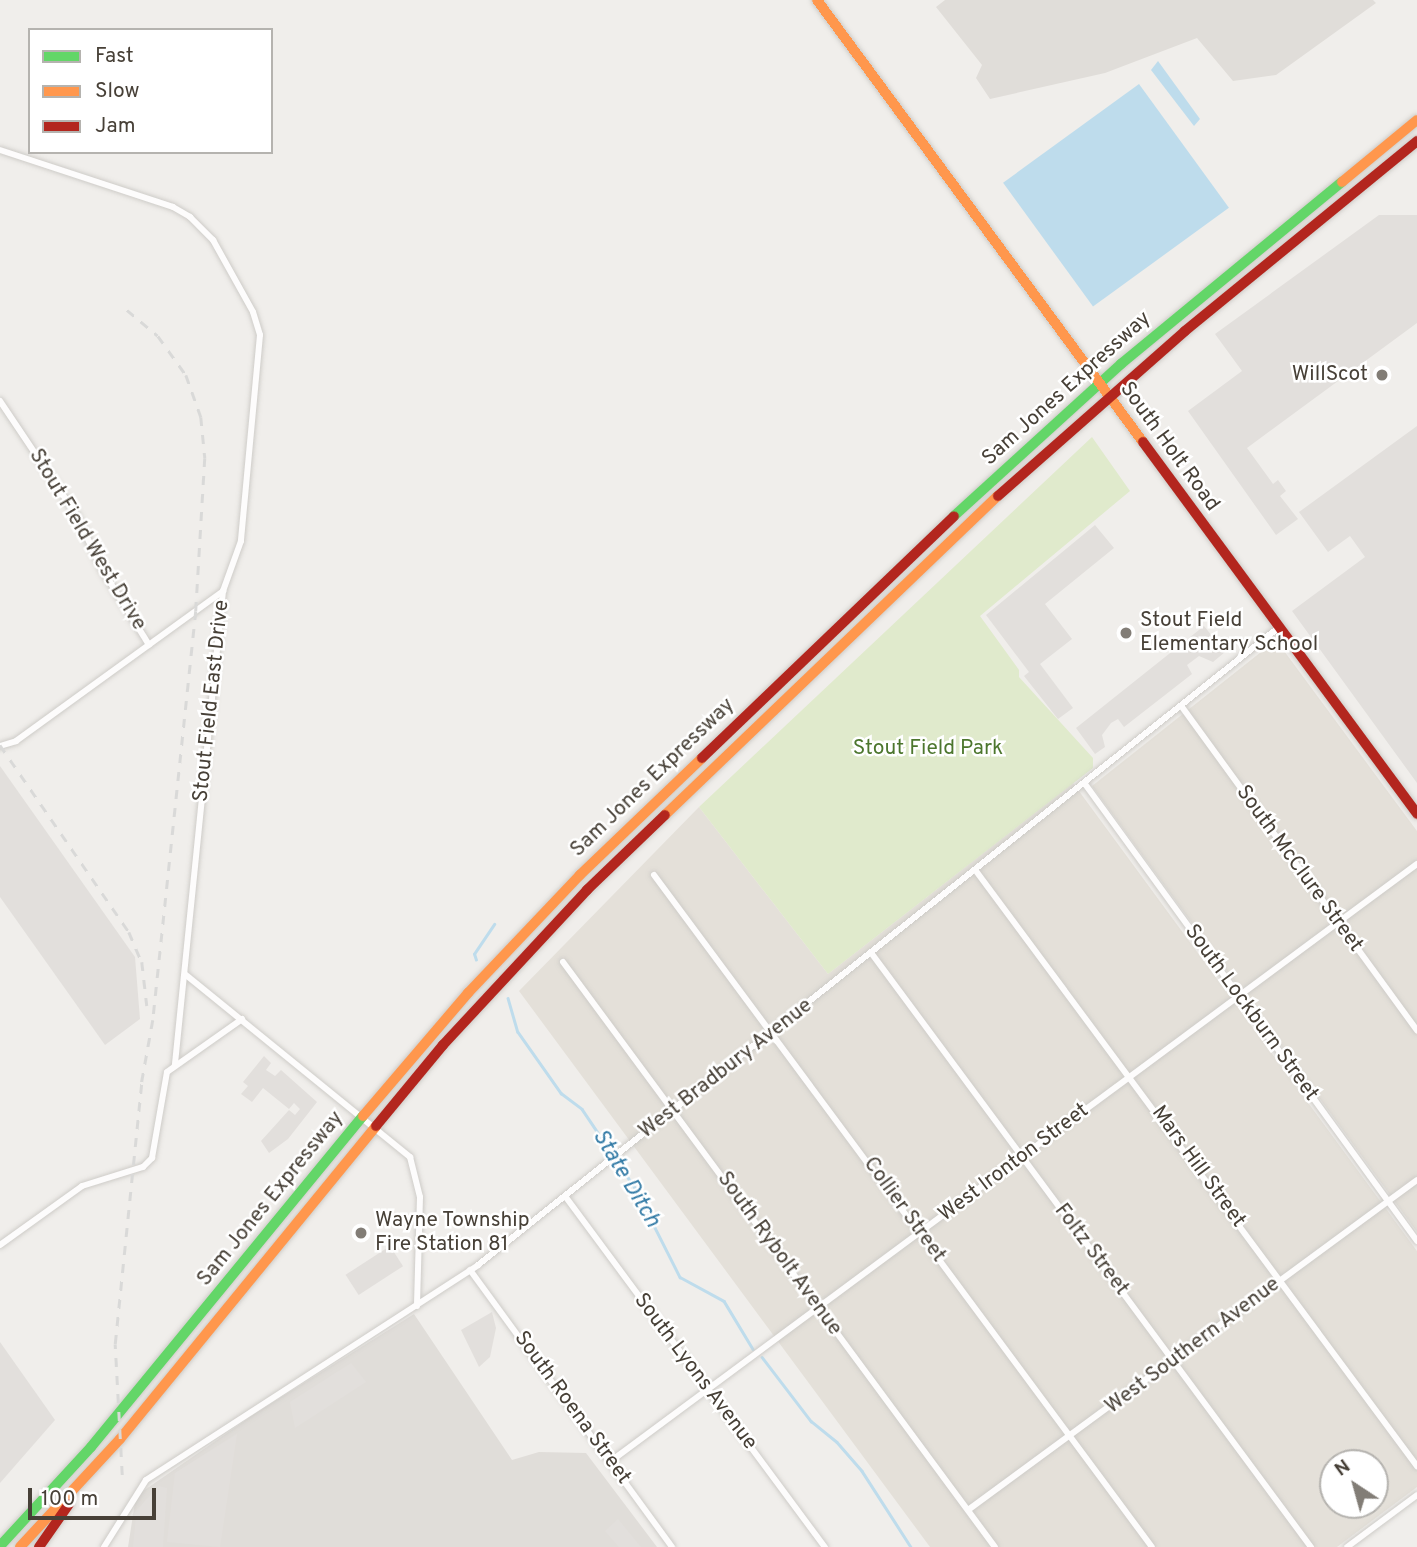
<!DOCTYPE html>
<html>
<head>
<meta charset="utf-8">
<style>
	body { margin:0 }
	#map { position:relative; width:1417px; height:1547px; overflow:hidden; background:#f0eeeb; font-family:Overpass,sans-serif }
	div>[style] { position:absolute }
	.residential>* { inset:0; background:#e4e0d9 }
	.industrial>* { inset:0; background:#e0ddd9 }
	.green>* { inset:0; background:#e0eacc }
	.parking>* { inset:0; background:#e2dfdc; transform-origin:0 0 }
	.water>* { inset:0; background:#bedcec; transform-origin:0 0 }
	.stream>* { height:2.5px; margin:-1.25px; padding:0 1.25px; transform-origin:1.25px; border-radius:1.25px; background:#bedcec }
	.roads { filter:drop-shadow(0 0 2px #ceccc8) drop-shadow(0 0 2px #ceccc8) }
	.street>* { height:6px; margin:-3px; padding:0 3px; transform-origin:3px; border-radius:3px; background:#fdfcfc }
	.fast>* { height:10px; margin:-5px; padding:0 5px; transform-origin:5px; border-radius:5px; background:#63d668 }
	.slow>* { height:10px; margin:-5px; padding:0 5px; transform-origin:5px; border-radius:5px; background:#ff974d }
	.jam>* { height:10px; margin:-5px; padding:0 5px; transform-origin:5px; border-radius:5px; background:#b3261e }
	.rail>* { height:2.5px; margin-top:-1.25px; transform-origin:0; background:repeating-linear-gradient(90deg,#d9d9d8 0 9px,transparent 0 18px) }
	.dots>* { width:19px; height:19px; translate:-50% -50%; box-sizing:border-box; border:4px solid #fff; border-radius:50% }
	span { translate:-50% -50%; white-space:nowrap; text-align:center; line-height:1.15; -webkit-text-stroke:5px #fff; paint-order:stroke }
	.poi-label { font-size:21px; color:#474037 }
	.right { translate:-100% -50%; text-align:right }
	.left { translate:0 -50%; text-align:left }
	.street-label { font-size:21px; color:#474037 }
	.park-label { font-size:21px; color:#4c762d }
	.water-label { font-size:23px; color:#337ba6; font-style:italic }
	.legend { position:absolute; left:28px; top:28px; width:245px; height:126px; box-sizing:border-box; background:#fff; border:2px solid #b5b3af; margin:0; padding:9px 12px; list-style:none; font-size:21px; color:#474037 }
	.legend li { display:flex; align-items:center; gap:14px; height:35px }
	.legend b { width:35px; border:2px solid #b5b3af }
	.north { position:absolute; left:1319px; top:1449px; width:70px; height:70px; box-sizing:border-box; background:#fff; border:2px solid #b5b3af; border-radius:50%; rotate:324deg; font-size:19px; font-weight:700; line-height:28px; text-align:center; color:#474037 }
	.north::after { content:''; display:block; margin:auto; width:24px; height:32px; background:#827d76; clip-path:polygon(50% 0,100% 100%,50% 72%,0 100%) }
	.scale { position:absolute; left:28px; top:1488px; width:128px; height:32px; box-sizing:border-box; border:4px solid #474037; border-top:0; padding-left:9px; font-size:21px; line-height:24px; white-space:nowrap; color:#474037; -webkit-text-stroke:5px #fff; paint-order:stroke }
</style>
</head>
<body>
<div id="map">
	<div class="residential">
		<div style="clip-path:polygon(1276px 640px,1417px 831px,1417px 1232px,1092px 786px)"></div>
		<div style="clip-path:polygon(evenodd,1073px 783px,1417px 1251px,1417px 1487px,1337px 1547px,930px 1547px,519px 991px,699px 807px,828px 974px,1073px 783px,1333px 1463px,1375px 1463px,1375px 1505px,1333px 1505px,1333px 1463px)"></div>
	</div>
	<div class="industrial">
		<div style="clip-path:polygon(945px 0,1373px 0,1376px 3px,1276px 75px,1233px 81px,1197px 38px,1105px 73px,990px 99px,976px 78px,982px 65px,936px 7px)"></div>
		<div style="clip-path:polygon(414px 1314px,512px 1460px,539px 1452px,586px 1453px,657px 1547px,128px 1547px,136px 1496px,256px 1413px)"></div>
	</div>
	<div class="green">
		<div style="clip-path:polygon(1092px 437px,1130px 491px,980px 616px,1019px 670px,1019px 677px,1093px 758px,1093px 768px,828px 974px,699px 807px)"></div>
	</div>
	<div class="parking">
		<div style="clip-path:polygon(1379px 215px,1417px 215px,1417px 323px,1247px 448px,1273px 484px,1278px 480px,1286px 491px,1280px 496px,1298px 519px,1276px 535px,1188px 411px,1242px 371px,1215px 334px)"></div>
		<div style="clip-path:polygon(1417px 426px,1417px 783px,1292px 611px,1365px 557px,1350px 536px,1328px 552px,1299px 512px)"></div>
		<div style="clip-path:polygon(1095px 525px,1114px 548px,1045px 604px,1072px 639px,1040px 664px,1073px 708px,1058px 719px,1024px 676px,1029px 672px,986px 615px)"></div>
		<div style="clip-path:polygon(1204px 626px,1225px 652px,1213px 662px,1199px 656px,1187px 665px,1192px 674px,1124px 727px,1118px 719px,1111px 723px,1102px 735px,1105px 747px,1095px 754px,1076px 728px)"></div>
		<div style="clip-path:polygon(0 766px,135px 957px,140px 1019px,105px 1045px,0 897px)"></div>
		<div style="clip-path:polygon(264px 1056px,271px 1063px,266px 1070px,275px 1076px,281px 1070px,317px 1102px,288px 1139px,269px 1153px,261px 1141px,289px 1110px,295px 1115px,300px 1109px,294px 1103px,289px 1109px,263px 1088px,252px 1102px,241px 1094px,248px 1086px,243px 1082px)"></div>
		<div style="left:390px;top:1246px;width:24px;height:53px;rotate:57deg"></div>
		<div style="clip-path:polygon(492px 1312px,496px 1328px,490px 1357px,479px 1367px,461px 1330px)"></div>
		<div style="clip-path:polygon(0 1342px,55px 1420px,0 1483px)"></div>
		<div style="clip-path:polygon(351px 1363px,366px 1382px,295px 1428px,290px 1402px)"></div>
		<div style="clip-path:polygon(237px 1434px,220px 1547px,167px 1542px,175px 1473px)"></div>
		<div style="clip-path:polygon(159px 1486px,167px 1488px,163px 1547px,133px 1547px,136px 1517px,132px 1515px)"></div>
		<div style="clip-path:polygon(618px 1519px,641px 1547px,619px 1547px,605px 1531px)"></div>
	</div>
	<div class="water">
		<div style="clip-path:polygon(1158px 61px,1200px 119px,1194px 126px,1151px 70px)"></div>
		<div style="left:1139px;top:84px;width:153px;height:168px;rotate:54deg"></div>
	</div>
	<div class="stream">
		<div style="left:476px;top:960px;width:6px;rotate:-108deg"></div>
		<div style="left:474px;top:954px;width:36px;rotate:-56deg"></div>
		<div style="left:508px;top:998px;width:35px;rotate:74deg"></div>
		<div style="left:518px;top:1032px;width:75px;rotate:54.8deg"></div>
		<div style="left:561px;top:1093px;width:26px;rotate:37deg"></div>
		<div style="left:582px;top:1109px;width:95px;rotate:56.1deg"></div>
		<div style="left:635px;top:1188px;width:100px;rotate:63.2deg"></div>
		<div style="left:680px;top:1277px;width:50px;rotate:28.6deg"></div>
		<div style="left:724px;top:1301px;width:56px;rotate:58.9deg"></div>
		<div style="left:762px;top:1357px;width:81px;rotate:52.6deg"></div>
		<div style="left:811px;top:1421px;width:33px;rotate:39deg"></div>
		<div style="left:837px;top:1442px;width:38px;rotate:49deg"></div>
		<div style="left:862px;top:1471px;width:90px;rotate:57.2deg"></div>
	</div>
	<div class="roads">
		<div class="street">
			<div style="left:0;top:150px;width:182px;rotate:18.2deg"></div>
			<div style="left:173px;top:207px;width:20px;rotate:30deg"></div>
			<div style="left:190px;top:217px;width:33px;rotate:45deg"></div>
			<div style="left:213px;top:240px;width:82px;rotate:60.9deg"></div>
			<div style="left:253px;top:312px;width:24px;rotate:73deg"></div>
			<div style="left:260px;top:335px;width:207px;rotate:95.3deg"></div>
			<div style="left:241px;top:541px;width:53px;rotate:109.8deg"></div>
			<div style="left:223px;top:591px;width:477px;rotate:95.8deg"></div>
			<div style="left:0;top:401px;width:138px;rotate:56.2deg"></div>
			<div style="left:77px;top:516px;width:61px;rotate:64.7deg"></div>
			<div style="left:103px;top:571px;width:87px;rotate:58.1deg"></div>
			<div style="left:1182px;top:707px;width:400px;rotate:54deg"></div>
			<div style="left:0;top:746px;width:17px;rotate:-17deg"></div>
			<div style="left:16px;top:741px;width:256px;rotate:-35.9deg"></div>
			<div style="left:1085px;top:784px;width:565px;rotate:54deg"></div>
			<div style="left:976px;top:871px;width:741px;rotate:53.46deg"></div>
			<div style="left:654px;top:875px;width:836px;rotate:53.46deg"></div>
			<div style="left:872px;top:954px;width:738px;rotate:53.49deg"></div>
			<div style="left:563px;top:962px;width:727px;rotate:53.56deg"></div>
			<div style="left:186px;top:975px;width:289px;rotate:39.1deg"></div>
			<div style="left:410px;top:1157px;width:41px;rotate:76deg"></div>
			<div style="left:420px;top:1197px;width:109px;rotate:91.6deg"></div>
			<div style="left:565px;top:1196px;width:437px;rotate:53.5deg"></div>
			<div style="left:0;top:1245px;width:101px;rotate:-35.7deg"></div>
			<div style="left:82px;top:1186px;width:64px;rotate:-17.3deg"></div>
			<div style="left:143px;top:1167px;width:13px;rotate:-45deg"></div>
			<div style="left:152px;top:1158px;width:87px;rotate:-80.1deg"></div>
			<div style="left:167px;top:1072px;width:92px;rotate:-35.2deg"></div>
			<div style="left:470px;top:1270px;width:343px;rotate:53.9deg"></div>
			<div style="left:611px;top:1461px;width:1003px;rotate:-36.53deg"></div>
			<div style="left:968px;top:1510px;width:557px;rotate:-36.31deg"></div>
			<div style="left:104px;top:1547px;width:79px;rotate:-57.9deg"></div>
			<div style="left:146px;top:1480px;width:396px;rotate:-32.9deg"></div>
			<div style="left:478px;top:1265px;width:1023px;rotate:-38.53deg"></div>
			<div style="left:1347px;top:1547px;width:87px;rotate:-36.6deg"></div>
		</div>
		<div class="fast">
			<div style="left:954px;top:516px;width:226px;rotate:-42.3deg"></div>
			<div style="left:1121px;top:364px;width:286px;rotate:-39.5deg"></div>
			<div style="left:0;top:1546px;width:134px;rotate:-47.4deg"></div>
			<div style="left:91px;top:1447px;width:428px;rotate:-50.6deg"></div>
		</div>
		<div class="slow">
			<div style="left:817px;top:0;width:549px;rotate:53.59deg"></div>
			<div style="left:1342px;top:182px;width:97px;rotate:-39.6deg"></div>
			<div style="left:665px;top:815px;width:461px;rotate:-43.8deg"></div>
			<div style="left:363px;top:1116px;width:162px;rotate:-49.5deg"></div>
			<div style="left:468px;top:993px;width:163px;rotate:-46.5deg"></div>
			<div style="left:580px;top:875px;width:169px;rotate:-43.8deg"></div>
			<div style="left:20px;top:1547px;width:147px;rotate:-47.2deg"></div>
			<div style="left:120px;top:1439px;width:404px;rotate:-50.7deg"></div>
		</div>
		<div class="jam">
			<div style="left:1143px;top:442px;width:462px;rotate:53.6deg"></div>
			<div style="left:998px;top:496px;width:249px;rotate:-41.4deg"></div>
			<div style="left:1185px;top:331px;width:300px;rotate:-39.3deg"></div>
			<div style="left:702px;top:758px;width:349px;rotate:-43.8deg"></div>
			<div style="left:376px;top:1126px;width:105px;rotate:-50.4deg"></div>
			<div style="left:443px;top:1045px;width:212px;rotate:-47.1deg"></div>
			<div style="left:587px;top:890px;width:108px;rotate:-43.9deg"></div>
			<div style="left:39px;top:1547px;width:52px;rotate:-55.1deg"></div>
		</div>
	</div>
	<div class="rail">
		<div style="left:127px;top:310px;width:40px;rotate:40deg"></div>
		<div style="left:158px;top:336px;width:48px;rotate:54.3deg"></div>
		<div style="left:186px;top:375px;width:45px;rotate:70.3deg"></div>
		<div style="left:201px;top:417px;width:41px;rotate:84.4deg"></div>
		<div style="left:205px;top:458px;width:153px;rotate:93.4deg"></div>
		<div style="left:196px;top:611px;width:411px;rotate:96deg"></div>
		<div style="left:153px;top:1020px;width:68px;rotate:100.2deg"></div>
		<div style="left:0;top:745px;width:227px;rotate:55.4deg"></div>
		<div style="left:129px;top:932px;width:33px;rotate:67deg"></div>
		<div style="left:142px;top:962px;width:44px;rotate:83.5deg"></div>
		<div style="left:122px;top:1475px;width:131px;rotate:-93.1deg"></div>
		<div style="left:115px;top:1344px;width:266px;rotate:-84.2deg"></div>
	</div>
	<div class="dots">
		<div style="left:1382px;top:375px;background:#827d76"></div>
		<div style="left:1126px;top:633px;background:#827d76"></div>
		<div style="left:361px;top:1233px;background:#827d76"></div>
	</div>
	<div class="poi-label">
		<span class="right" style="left:1368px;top:375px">WillScot</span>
		<span class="left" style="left:1140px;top:633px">Stout Field<br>Elementary School</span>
		<span class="left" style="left:375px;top:1233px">Wayne Township<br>Fire Station 81</span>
	</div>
	<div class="street-label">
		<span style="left:1067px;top:389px;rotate:-42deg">Sam Jones Expressway</span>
		<span style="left:1169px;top:447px;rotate:54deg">South Holt Road</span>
		<span style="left:87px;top:540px;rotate:59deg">Stout Field West Drive</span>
		<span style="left:212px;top:701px;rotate:-84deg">Stout Field East Drive</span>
		<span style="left:653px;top:778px;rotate:-44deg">Sam Jones Expressway</span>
		<span style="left:1299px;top:869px;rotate:54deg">South McClure Street</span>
		<span style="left:1251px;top:1013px;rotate:54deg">South Lockburn Street</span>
		<span style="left:726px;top:1069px;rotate:-38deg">West Bradbury Avenue</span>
		<span style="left:1014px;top:1163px;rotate:-37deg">West Ironton Street</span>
		<span style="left:1198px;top:1167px;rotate:54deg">Mars Hill Street</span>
		<span style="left:271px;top:1199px;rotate:-51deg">Sam Jones Expressway</span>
		<span style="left:904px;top:1210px;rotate:54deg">Collier Street</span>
		<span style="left:1091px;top:1250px;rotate:53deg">Foltz Street</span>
		<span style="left:779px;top:1254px;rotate:54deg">South Rybolt Avenue</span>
		<span style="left:1193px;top:1346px;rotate:-37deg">West Southern Avenue</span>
		<span style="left:695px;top:1372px;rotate:53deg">South Lyons Avenue</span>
		<span style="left:572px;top:1408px;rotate:54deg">South Roena Street</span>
	</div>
	<div class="park-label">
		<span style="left:928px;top:749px">Stout Field Park</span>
	</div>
	<div class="water-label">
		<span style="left:625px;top:1179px;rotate:59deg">State Ditch</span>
	</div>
	<ul class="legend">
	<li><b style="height:9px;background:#63d668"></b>Fast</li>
	<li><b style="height:9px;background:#ff974d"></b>Slow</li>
	<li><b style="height:9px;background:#b3261e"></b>Jam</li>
	</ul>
	<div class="north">N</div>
	<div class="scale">100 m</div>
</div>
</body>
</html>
